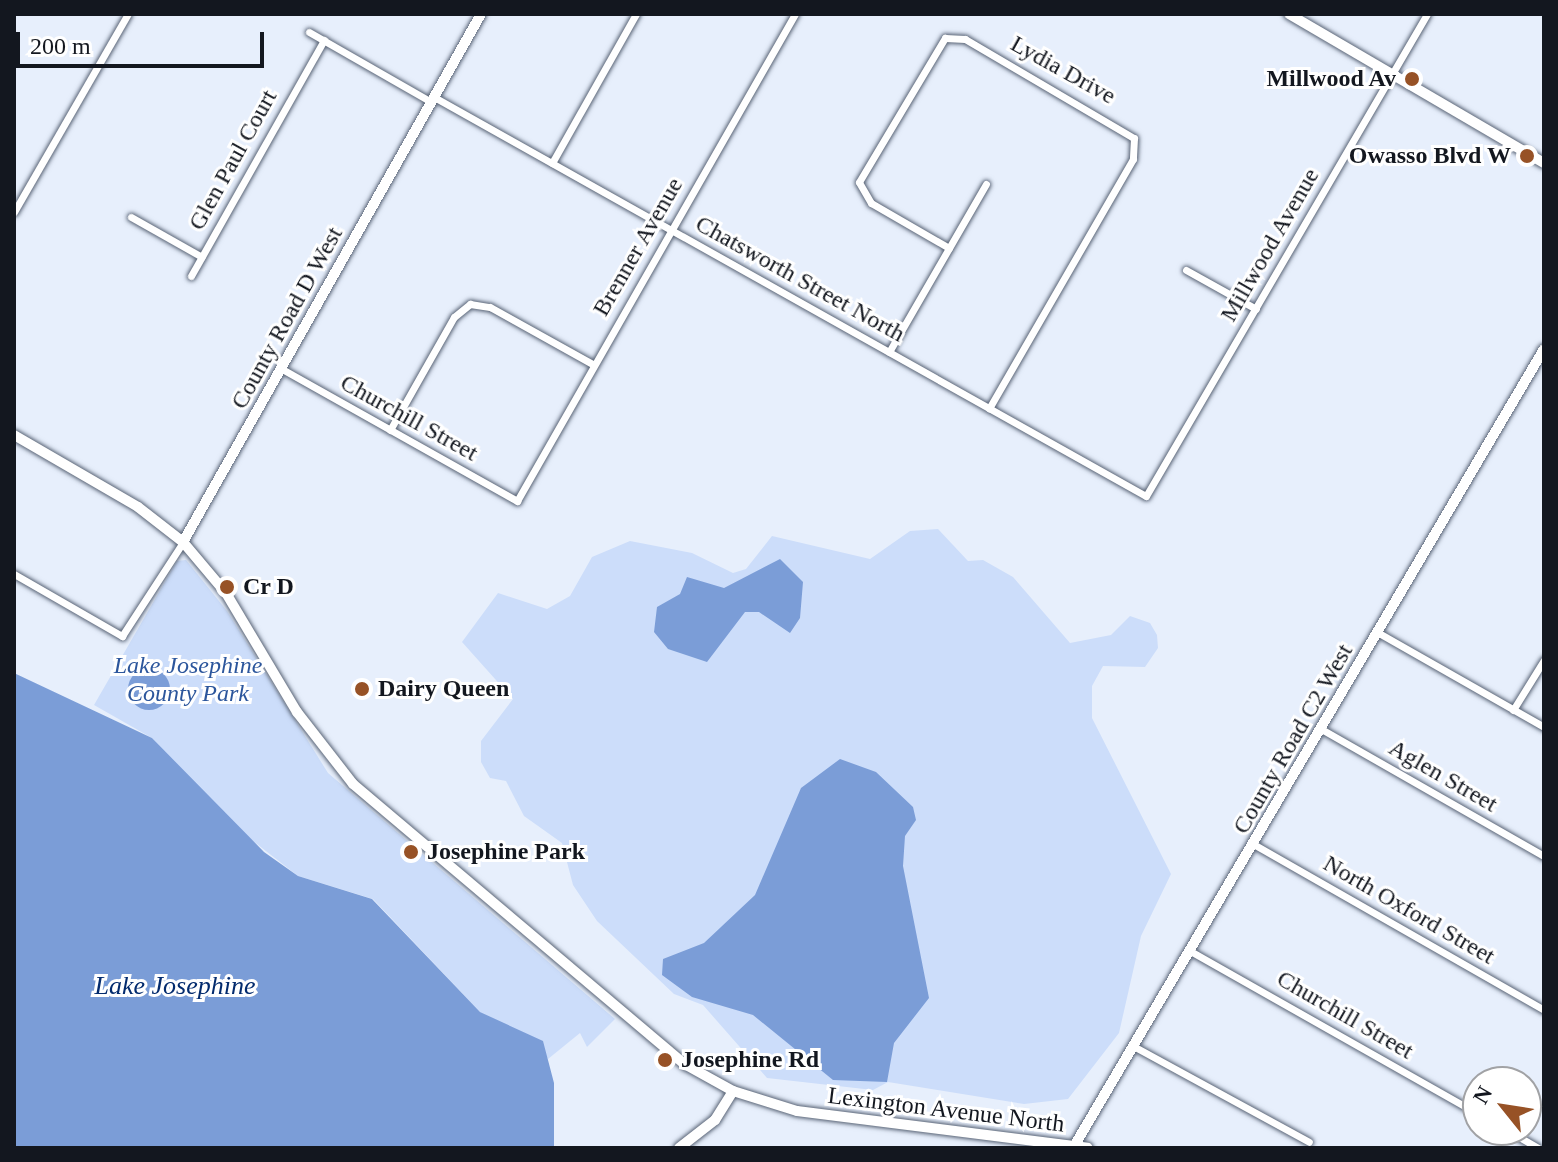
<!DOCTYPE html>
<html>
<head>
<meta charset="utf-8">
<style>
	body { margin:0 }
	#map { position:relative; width:1558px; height:1162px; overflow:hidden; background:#e7effc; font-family:Georgia,serif }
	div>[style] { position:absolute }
	.green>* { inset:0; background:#ccddfa }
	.water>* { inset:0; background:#7b9dd7 }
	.round { border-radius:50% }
	.roads { filter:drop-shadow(0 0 2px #596476) drop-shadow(0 0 2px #596476) }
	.street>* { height:7px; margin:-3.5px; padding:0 3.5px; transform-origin:3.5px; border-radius:3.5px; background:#fff }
	.secondary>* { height:10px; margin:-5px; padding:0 5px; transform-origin:5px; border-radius:5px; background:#fff }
	.dots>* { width:22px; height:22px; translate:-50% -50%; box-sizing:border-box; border:4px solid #fff; border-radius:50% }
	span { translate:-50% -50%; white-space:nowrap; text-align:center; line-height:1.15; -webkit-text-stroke:6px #fff; paint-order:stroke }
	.street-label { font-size:24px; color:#13171f }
	.poi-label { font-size:24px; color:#13171f; font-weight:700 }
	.right { translate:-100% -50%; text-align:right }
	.left { translate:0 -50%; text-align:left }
	.park-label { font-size:24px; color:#2c569c; font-style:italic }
	.water-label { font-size:26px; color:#032b6e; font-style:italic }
	.frame { position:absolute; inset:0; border:16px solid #13171f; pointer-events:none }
	.north { position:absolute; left:1462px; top:1066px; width:80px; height:80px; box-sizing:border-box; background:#fff; border:2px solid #a1a2a5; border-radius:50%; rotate:300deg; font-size:22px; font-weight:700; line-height:32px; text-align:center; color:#13171f }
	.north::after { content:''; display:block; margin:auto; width:28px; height:36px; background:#975226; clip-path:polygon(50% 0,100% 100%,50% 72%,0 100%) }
	.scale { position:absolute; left:16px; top:32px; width:248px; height:36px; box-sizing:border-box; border:4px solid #13171f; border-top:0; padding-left:10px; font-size:24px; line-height:28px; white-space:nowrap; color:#13171f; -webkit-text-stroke:6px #fff; paint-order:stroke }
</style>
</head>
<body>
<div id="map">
	<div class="green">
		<div style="clip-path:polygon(938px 529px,968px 561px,983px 560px,1013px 577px,1070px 643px,1111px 635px,1130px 616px,1150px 623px,1157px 635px,1158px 648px,1145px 667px,1103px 666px,1092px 686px,1092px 718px,1171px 874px,1141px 936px,1119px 1033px,1068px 1099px,1024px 1104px,888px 1082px,873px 1090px,767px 1078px,703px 1005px,674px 994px,597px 921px,573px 885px,562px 843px,524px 816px,506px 781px,490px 778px,481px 762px,481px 741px,513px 699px,462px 642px,498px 593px,547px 609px,570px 596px,592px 557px,630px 541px,692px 553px,733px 573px,746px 569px,772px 536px,870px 559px,910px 531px)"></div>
		<div style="clip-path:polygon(186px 560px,227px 611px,328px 773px,615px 1019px,587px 1047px,580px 1033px,548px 1059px,539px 1043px,480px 1012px,373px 899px,298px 876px,226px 820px,152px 738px,94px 705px,177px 561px)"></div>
	</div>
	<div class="water">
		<div style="clip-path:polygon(780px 559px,803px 582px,800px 618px,790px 633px,759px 612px,745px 612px,707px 662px,668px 649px,654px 632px,657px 607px,680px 594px,687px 577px,724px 588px)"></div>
		<div class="round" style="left:128px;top:668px;width:42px;height:42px"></div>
		<div style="clip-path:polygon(14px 673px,152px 738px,264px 852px,298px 876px,372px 899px,480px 1012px,543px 1041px,554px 1083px,554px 1148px,14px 1148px)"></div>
		<div style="clip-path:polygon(840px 759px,876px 772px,913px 807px,916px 820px,905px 836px,903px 866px,929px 998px,894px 1043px,887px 1082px,833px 1080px,753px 1015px,692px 997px,662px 975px,663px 959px,704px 943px,755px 895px,801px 788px)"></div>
	</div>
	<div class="roads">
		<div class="street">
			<div style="left:309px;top:32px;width:141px;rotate:29.8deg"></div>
			<div style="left:434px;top:97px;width:816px;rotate:29.27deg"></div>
			<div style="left:1146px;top:496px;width:558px;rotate:-59.76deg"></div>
			<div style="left:552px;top:163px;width:171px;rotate:-60.6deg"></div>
			<div style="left:14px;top:212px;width:228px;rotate:-60.1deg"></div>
			<div style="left:131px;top:217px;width:81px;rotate:29.4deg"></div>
			<div style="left:949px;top:248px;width:90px;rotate:-150deg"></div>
			<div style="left:871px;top:203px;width:24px;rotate:-120deg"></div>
			<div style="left:859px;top:182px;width:168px;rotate:-59.2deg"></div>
			<div style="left:945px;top:38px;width:20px;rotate:3deg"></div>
			<div style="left:965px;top:39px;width:196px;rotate:30.4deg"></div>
			<div style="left:1134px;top:138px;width:21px;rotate:93deg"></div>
			<div style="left:1133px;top:159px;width:288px;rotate:120deg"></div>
			<div style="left:1186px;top:270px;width:80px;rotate:29.1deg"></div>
			<div style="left:191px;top:276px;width:271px;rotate:-60.6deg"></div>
			<div style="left:889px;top:352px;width:194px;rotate:-60deg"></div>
			<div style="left:282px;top:369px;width:270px;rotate:29.3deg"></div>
			<div style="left:517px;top:501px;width:561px;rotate:-60.28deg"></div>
			<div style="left:390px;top:430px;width:130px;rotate:-60.5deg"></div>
			<div style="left:454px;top:317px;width:21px;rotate:-39deg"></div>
			<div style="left:470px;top:304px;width:20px;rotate:9deg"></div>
			<div style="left:490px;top:307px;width:119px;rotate:29.1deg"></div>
			<div style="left:14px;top:574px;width:125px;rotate:29.9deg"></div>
			<div style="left:122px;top:636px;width:112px;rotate:-57deg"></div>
			<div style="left:1377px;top:632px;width:192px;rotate:29.6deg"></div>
			<div style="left:1513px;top:710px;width:59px;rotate:-58.2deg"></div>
			<div style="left:1323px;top:730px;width:254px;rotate:29.7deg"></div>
			<div style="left:1255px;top:845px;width:333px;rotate:29.7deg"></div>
			<div style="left:1192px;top:952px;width:329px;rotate:29.5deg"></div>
			<div style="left:1135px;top:1047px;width:198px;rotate:28.6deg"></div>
			<div style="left:1507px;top:1130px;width:36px;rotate:30deg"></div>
		</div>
		<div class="secondary">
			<div style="left:1289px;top:14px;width:295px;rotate:30.3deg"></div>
			<div style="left:14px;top:435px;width:143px;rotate:30.1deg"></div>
			<div style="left:138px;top:507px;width:57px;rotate:37.9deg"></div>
			<div style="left:183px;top:542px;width:67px;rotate:49.9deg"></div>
			<div style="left:226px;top:593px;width:139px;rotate:59.2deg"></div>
			<div style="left:297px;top:712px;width:91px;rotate:52.1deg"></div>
			<div style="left:353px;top:784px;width:436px;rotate:40.2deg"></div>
			<div style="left:686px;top:1065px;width:54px;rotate:29deg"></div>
			<div style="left:733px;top:1091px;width:67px;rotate:17.4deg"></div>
			<div style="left:797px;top:1111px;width:293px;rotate:7.2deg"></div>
			<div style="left:183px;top:542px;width:606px;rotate:-60.56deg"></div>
			<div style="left:679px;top:1148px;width:46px;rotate:-37.9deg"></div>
			<div style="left:715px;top:1120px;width:34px;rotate:-58deg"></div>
			<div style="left:1073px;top:1148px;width:927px;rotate:-59.48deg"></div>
		</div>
	</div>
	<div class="dots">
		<div style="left:1412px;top:79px;background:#975226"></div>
		<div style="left:1527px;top:156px;background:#975226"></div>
		<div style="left:227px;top:587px;background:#975226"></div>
		<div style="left:362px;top:689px;background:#975226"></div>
		<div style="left:411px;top:852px;background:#975226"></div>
		<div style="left:665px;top:1060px;background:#975226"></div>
	</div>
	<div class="street-label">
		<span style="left:1063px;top:70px;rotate:29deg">Lydia Drive</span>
		<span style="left:233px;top:160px;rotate:-61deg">Glen Paul Court</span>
		<span style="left:1270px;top:245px;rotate:-60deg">Millwood Avenue</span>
		<span style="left:638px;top:247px;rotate:-60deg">Brenner Avenue</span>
		<span style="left:800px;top:279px;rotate:29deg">Chatsworth Street North</span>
		<span style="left:287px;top:318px;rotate:-61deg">County Road D West</span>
		<span style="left:409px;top:418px;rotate:29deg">Churchill Street</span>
		<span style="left:1293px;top:739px;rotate:-60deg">County Road C2 West</span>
		<span style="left:1443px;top:776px;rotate:30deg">Aglen Street</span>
		<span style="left:1409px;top:910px;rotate:30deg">North Oxford Street</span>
		<span style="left:1345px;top:1015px;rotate:30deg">Churchill Street</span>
		<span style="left:946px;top:1110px;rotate:7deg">Lexington Avenue North</span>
	</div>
	<div class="poi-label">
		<span class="right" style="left:1396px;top:79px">Millwood Av</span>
		<span class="right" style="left:1511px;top:156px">Owasso Blvd W</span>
		<span class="left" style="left:243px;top:587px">Cr D</span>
		<span class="left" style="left:378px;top:689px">Dairy Queen</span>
		<span class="left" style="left:427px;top:852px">Josephine Park</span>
		<span class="left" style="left:681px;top:1060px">Josephine Rd</span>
	</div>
	<div class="park-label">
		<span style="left:188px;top:680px">Lake Josephine<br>County Park</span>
	</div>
	<div class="water-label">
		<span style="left:175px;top:986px">Lake Josephine</span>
	</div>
	<div class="frame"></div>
	<div class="north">N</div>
	<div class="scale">200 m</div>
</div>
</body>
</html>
